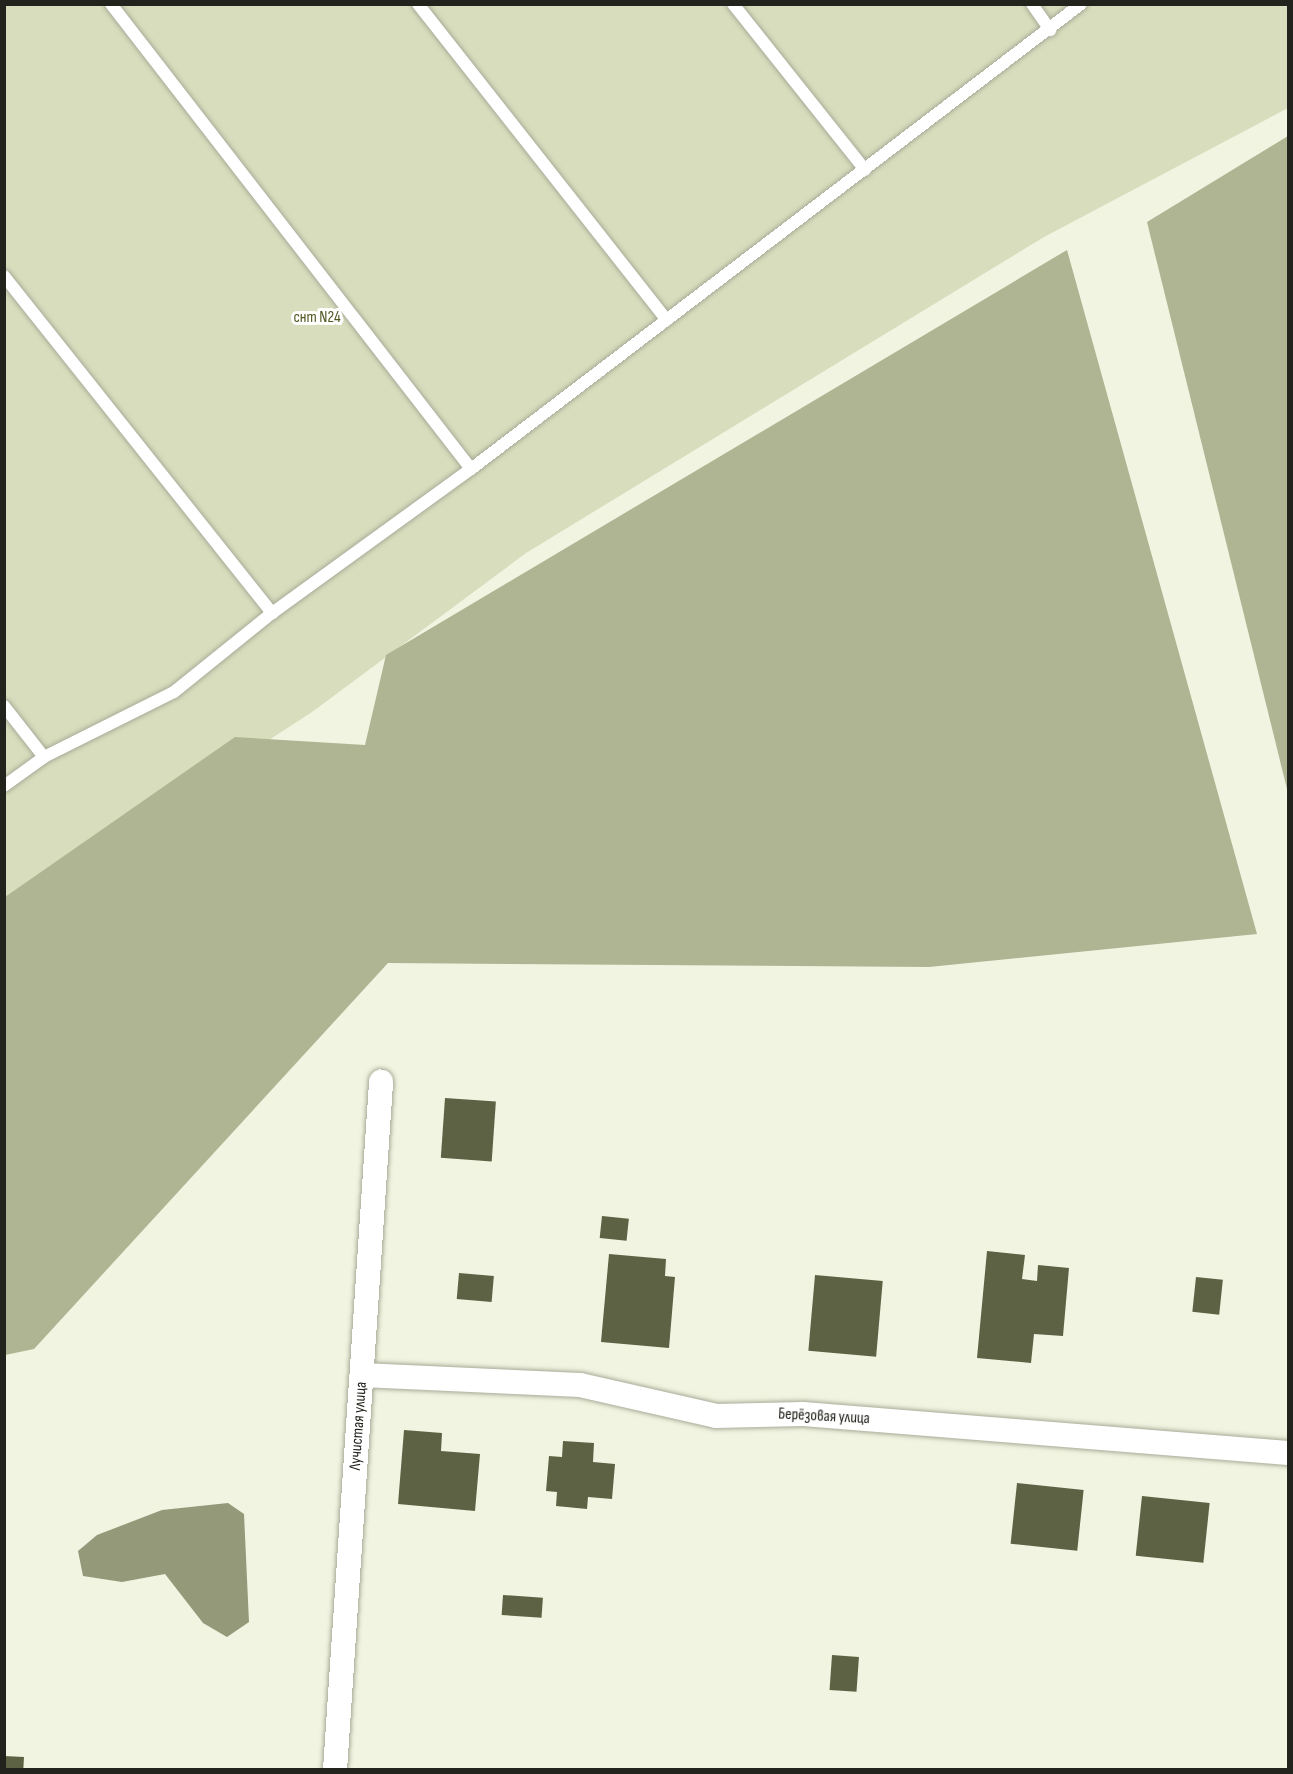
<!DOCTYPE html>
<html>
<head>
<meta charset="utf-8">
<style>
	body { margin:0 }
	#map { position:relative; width:1293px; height:1774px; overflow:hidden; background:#f1f4e0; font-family:"Sofia Sans Condensed",sans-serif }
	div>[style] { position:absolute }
	.green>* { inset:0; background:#d8ddbd }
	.forest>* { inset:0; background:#afb493 }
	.water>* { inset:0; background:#949979 }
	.building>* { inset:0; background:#5e6244; transform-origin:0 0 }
	.roads { filter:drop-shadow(0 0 2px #a8ab98) drop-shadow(0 0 2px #a8ab98) }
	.lane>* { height:12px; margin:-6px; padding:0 6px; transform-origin:6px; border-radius:6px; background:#fff }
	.street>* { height:24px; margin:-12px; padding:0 12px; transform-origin:12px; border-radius:12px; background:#fff }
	span { translate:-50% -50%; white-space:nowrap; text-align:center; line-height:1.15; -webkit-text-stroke:6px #fff; paint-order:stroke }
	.park-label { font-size:16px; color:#525721 }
	.street-label { font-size:16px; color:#22231c }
	.frame { position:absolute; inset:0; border:6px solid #22231c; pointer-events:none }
</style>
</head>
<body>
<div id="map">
	<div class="green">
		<div style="clip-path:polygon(5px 5px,1288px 5px,1288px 108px,1044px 237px,526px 553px,312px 712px,5px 912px)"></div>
	</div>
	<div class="forest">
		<div style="clip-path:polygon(1288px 136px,1288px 793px,1147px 222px)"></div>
		<div style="clip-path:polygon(1067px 250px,1257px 934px,929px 967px,388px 963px,34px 1349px,5px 1355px,5px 897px,235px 737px,365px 745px,386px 655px)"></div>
	</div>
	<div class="water">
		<div style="clip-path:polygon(228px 1503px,244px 1514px,249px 1622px,227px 1637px,203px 1623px,165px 1574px,122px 1582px,83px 1576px,78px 1551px,97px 1535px,162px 1510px)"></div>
	</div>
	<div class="building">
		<div style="left:445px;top:1098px;width:51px;height:60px;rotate:4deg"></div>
		<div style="left:602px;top:1216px;width:27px;height:22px;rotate:6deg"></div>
		<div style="clip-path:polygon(987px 1251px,1025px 1255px,1022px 1279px,1037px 1281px,1038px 1265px,1069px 1268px,1063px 1336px,1034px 1334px,1031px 1363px,977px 1358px)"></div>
		<div style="clip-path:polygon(609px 1254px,666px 1259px,665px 1276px,675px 1277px,669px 1348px,601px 1342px)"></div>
		<div style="left:459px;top:1273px;width:35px;height:26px;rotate:5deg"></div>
		<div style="left:815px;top:1275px;width:68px;height:76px;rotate:5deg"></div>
		<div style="left:1196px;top:1277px;width:27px;height:35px;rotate:6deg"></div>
		<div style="clip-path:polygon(404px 1430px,442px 1433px,441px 1451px,480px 1454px,475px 1511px,398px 1504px)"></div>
		<div style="clip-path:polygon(563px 1441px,594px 1443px,593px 1462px,615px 1464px,612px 1499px,588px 1497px,587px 1509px,556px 1506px,557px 1492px,546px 1491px,549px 1456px,562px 1457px)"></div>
		<div style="left:1017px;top:1483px;width:67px;height:61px;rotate:6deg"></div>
		<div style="left:1142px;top:1496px;width:68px;height:60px;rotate:6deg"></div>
		<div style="left:503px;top:1595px;width:40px;height:20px;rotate:4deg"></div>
		<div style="left:832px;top:1655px;width:27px;height:35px;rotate:4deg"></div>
		<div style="left:4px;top:1756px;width:20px;height:14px;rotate:3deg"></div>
	</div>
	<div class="roads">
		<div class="lane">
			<div style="left:111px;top:4px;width:588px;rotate:52.25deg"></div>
			<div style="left:418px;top:4px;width:402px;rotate:51.8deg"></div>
			<div style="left:733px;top:4px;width:212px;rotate:51.5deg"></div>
			<div style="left:1032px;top:4px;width:32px;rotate:55deg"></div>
			<div style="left:4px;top:276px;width:431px;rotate:51.5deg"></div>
			<div style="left:4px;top:706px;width:65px;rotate:51.9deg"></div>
			<div style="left:4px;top:786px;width:49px;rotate:-35.9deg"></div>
			<div style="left:44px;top:757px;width:145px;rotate:-26.6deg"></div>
			<div style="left:174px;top:692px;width:126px;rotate:-38.9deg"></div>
			<div style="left:272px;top:613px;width:246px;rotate:-35.9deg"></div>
			<div style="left:471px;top:469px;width:767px;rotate:-37.32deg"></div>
		</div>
		<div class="street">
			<div style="left:362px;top:1375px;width:218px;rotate:2.6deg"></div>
			<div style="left:580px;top:1385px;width:139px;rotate:12.8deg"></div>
			<div style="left:716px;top:1416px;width:87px;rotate:-1.3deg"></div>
			<div style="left:803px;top:1414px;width:487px;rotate:4.6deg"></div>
			<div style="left:335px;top:1770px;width:690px;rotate:-86.17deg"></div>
		</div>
	</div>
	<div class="park-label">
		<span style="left:317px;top:318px">снт N24</span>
	</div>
	<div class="street-label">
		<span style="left:824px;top:1417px;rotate:3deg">Берёзовая улица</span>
		<span style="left:359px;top:1426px;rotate:-86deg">Лучистая улица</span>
	</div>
	<div class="frame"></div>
</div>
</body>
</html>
